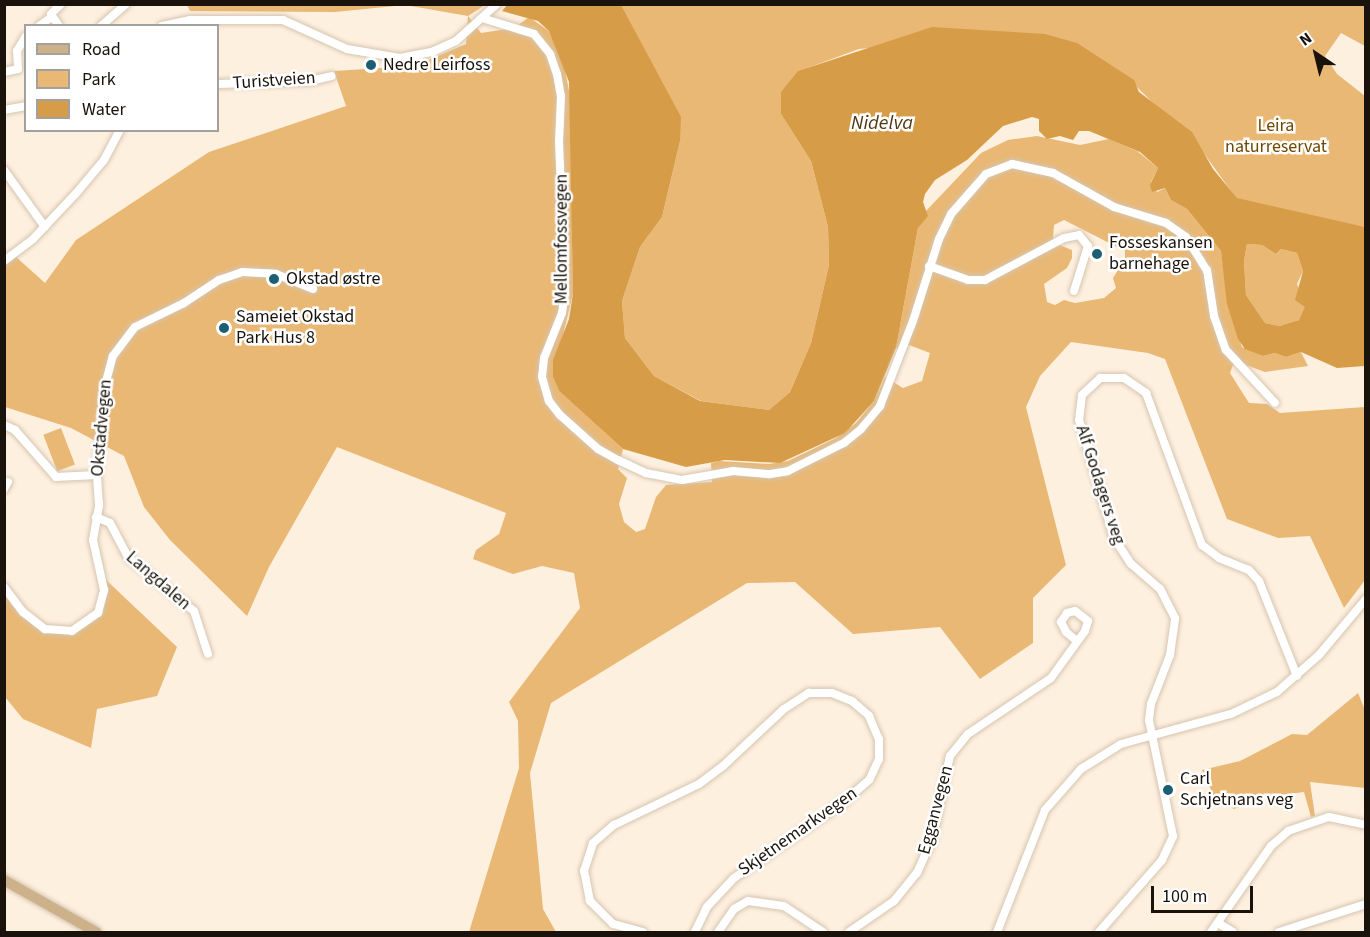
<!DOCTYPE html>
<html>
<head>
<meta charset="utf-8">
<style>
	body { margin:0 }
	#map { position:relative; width:1370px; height:937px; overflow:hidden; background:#fef0df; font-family:"Source Sans 3",sans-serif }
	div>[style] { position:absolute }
	.green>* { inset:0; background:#e9b875; transform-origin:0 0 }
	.water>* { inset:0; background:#d69c47 }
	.roads { filter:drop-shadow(0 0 2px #d5c5b0) drop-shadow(0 0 2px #d5c5b0) }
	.minor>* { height:8px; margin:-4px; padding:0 4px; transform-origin:4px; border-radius:4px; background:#fff }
	.major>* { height:10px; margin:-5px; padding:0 5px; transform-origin:5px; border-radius:5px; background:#ccb18a }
	.dots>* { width:16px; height:16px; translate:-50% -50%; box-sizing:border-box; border:3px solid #fff; border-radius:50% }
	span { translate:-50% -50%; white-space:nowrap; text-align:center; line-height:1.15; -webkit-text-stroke:5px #fff; paint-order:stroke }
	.poi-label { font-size:18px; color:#19130b }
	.left { translate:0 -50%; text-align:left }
	.street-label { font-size:18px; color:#19130b }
	.park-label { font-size:18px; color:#6e4800 }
	.water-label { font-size:20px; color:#503814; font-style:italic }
	.frame { position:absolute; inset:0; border:6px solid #19130b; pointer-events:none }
	.legend { position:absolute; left:24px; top:24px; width:195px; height:108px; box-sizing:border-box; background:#fff; border:2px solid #a3a19d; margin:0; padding:8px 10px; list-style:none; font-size:18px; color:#19130b }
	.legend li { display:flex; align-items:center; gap:12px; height:30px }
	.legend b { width:30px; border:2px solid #a3a19d }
	.north { position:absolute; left:1286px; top:24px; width:60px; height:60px; -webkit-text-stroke:4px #fff; paint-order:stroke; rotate:325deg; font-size:16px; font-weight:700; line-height:24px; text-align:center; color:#19130b }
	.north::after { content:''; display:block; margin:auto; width:21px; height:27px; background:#19130b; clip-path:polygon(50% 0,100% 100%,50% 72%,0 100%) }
	.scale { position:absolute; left:1151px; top:886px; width:102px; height:27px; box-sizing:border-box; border:3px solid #19130b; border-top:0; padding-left:8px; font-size:18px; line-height:21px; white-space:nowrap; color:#19130b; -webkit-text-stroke:4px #fff; paint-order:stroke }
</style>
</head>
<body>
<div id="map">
	<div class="green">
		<div style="clip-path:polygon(evenodd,187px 5px,485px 5px,468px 16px,481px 33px,514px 28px,529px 17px,549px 31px,563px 60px,571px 101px,573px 293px,553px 377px,559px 391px,623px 449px,618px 469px,627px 478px,619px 504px,624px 522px,636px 532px,645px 529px,656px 497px,666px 485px,712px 482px,711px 463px,719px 461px,769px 464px,788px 461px,836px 438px,856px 423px,874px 401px,885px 377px,903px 388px,922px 381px,930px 353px,909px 345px,896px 348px,918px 228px,926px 211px,981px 153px,1008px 140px,1037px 136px,1080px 145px,1109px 139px,1137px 151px,1158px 168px,1151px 182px,1157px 192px,1165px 188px,1171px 200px,1187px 209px,1221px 251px,1229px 308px,1242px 347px,1263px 356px,1275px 353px,1286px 357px,1301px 352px,1308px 366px,1265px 372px,1237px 362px,1233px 365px,1230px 373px,1249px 403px,1267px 404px,1280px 413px,1365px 407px,1365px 580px,1344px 608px,1310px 536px,1278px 538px,1227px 519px,1165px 359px,1148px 353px,1071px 342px,1040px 376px,1026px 407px,1066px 565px,1033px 598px,1033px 643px,980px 679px,940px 627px,853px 634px,795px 582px,747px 583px,551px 703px,530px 773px,543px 909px,556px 932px,469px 932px,519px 768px,518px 721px,509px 702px,580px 608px,574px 573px,542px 566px,513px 574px,473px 559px,476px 550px,499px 534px,506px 513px,337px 447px,269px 567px,247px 616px,170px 540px,144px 507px,124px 456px,71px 428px,5px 407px,5px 259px,15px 256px,45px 283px,76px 240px,209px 152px,346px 106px,334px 71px,397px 67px,428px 60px,466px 44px,468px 16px,405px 5px,335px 12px,190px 11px,187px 5px,1064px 220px,1125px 251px,1125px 259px,1113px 278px,1116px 288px,1104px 298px,1075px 303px,1064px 300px,1055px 305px,1047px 302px,1044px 284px,1067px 268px,1072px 258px,1072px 250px,1057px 244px,1053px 237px,1054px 225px,1064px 220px)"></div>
		<div style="clip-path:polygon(621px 5px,1365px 5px,1365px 46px,1341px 33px,1325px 56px,1337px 74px,1365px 96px,1365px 227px,1239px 202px,1185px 127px,1160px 110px,1136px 86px,1049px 39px,1020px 33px,859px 49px,799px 71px,781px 114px,811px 161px,828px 227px,829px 265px,811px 343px,790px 392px,769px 410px,701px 401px,654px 376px,625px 338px,622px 301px,640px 247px,662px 217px,680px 141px)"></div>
		<div style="clip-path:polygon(1247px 244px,1262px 245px,1276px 254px,1281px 249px,1297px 253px,1303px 271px,1297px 284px,1306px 307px,1299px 320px,1279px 326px,1265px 323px,1246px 295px,1244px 261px)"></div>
		<div style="left:61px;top:428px;width:39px;height:19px;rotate:69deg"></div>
		<div style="clip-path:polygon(104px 578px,177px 647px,157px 696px,97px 709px,91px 748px,23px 719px,5px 697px,4px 591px,42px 630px,66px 633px,97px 610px)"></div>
		<div style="clip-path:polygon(1358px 693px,1365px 710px,1365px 788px,1310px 782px,1315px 816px,1311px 817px,1304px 792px,1266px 797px,1234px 809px,1215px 799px,1202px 770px,1240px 761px,1292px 734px,1307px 735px)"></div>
	</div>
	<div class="water">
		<div style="clip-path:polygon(evenodd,507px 5px,621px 5px,681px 117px,680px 141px,662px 217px,640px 247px,622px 301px,625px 338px,654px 376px,700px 401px,769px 410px,790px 392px,811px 343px,829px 265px,828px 227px,811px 161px,781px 114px,781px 92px,798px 71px,932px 27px,1045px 34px,1077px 43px,1134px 80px,1139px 92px,1192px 132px,1213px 169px,1237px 198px,1365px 227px,1365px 366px,1337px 368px,1301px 352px,1286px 357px,1275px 353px,1263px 356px,1245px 349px,1238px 339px,1227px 304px,1221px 251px,1187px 209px,1171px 200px,1165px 188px,1152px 192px,1150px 185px,1158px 168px,1140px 152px,1089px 131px,1079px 131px,1073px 140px,1060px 136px,1047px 139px,1039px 131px,1039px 119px,1032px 117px,1003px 126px,967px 160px,935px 180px,925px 194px,923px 202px,928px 216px,918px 228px,896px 348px,874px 401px,845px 433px,780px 463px,725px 460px,686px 467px,623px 449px,559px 391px,553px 377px,553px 360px,569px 319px,573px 293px,569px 82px,549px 31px,538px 21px,502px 11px,507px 5px,1247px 244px,1262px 245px,1276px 254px,1281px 249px,1297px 253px,1303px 271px,1295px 300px,1305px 307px,1299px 320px,1279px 326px,1265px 323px,1246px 295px,1244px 261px,1247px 244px)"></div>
	</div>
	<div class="roads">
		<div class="minor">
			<div style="left:485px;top:19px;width:51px;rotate:17deg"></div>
			<div style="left:534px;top:34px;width:26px;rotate:51deg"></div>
			<div style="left:550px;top:54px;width:21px;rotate:71deg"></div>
			<div style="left:557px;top:74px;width:22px;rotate:80deg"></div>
			<div style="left:561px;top:96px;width:45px;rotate:92.5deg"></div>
			<div style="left:559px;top:141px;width:151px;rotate:87.7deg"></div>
			<div style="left:565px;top:292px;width:21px;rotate:98deg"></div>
			<div style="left:562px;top:313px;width:48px;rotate:111.8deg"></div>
			<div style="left:544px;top:358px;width:19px;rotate:96deg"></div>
			<div style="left:542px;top:377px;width:25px;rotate:74deg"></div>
			<div style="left:549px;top:401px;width:18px;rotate:52deg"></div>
			<div style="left:560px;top:415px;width:51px;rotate:41.8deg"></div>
			<div style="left:598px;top:449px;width:23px;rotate:29deg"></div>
			<div style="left:618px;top:460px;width:31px;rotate:25deg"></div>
			<div style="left:646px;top:473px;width:37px;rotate:11deg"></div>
			<div style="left:682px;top:480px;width:52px;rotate:-10deg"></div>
			<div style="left:733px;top:471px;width:37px;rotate:5deg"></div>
			<div style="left:770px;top:474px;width:18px;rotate:-9deg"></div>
			<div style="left:788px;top:471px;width:63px;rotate:-26.6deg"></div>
			<div style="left:844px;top:443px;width:22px;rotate:-39deg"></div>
			<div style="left:861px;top:429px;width:30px;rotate:-50deg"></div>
			<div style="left:880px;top:406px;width:91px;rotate:-68.8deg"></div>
			<div style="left:913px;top:321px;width:86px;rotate:-72.4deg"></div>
			<div style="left:939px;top:239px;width:28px;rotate:-64deg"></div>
			<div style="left:951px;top:214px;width:53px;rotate:-48.8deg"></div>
			<div style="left:986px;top:174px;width:28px;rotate:-21deg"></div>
			<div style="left:1012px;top:164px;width:42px;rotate:12.4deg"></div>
			<div style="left:1053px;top:173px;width:70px;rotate:29.1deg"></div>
			<div style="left:1114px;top:207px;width:54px;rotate:17.1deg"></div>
			<div style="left:1166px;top:223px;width:24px;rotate:35deg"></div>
			<div style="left:1186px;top:237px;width:39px;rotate:58deg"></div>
			<div style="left:1207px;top:270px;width:47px;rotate:81.3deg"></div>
			<div style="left:1214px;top:316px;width:36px;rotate:71deg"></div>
			<div style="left:1226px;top:350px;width:72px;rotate:47.2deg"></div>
			<div style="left:39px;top:26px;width:16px;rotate:-35deg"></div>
			<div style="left:59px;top:26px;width:14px;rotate:-124deg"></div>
			<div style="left:51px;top:14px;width:14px;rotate:-45deg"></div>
			<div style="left:101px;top:26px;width:33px;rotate:-41deg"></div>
			<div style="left:162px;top:26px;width:29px;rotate:-12deg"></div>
			<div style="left:190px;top:20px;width:93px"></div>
			<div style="left:283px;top:20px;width:70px;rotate:24.4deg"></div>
			<div style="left:347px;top:49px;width:54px;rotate:9.6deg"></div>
			<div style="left:400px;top:58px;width:33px;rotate:-11deg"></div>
			<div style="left:432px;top:52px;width:26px;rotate:-25deg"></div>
			<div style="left:456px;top:41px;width:55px;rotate:-42.1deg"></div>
			<div style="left:4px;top:72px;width:14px;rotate:-12deg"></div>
			<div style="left:18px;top:69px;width:18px;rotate:-93deg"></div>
			<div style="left:17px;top:51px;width:17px;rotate:-59deg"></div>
			<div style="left:218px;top:84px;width:92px;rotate:-1.9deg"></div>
			<div style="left:310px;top:81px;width:22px;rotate:-13deg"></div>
			<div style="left:4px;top:110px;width:22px;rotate:-10deg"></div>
			<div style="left:4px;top:170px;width:70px;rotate:54.3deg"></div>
			<div style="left:4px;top:261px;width:36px;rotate:-37deg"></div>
			<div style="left:33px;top:239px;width:66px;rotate:-46.8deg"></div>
			<div style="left:78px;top:191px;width:40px;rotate:-50deg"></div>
			<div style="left:104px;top:160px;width:34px;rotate:-62deg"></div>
			<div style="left:929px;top:266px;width:41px;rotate:19.7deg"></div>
			<div style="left:968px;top:280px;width:17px"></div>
			<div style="left:985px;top:280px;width:89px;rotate:-28deg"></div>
			<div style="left:1064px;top:238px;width:15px;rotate:-11deg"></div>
			<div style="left:1079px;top:235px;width:14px;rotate:51deg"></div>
			<div style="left:1088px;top:246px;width:47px;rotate:107.3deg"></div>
			<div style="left:4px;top:425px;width:12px;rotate:24deg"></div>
			<div style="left:15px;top:430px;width:62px;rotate:48.9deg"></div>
			<div style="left:56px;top:477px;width:41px;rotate:-2.8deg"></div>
			<div style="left:4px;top:489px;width:8px;rotate:-60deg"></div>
			<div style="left:96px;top:517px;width:15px;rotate:23deg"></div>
			<div style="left:110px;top:523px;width:38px;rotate:62deg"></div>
			<div style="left:128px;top:557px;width:85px;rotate:39.3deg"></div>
			<div style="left:194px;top:611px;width:45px;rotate:72deg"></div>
			<div style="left:4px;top:587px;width:31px;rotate:53deg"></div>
			<div style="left:23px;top:612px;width:28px;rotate:38deg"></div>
			<div style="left:45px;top:629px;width:27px;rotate:4deg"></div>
			<div style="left:72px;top:631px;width:32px;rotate:-35deg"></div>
			<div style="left:98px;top:613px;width:24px;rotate:-75deg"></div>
			<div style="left:104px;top:590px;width:51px;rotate:-102.4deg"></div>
			<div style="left:93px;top:540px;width:36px;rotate:-80deg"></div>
			<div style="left:99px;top:505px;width:30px;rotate:-94deg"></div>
			<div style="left:97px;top:475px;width:86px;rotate:-85.3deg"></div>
			<div style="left:104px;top:389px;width:34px;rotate:-75deg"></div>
			<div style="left:113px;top:356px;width:36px;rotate:-53deg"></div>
			<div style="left:135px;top:327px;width:55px;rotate:-26.1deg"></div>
			<div style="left:184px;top:303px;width:42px;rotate:-33.3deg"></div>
			<div style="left:219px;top:280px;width:24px;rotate:-19deg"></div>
			<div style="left:242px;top:272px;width:34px;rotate:3deg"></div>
			<div style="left:276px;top:274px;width:40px;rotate:22deg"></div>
			<div style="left:1218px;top:923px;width:17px;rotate:31deg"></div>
			<div style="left:643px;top:932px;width:31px;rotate:-165deg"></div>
			<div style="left:613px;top:924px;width:33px;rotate:-135deg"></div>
			<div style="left:590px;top:901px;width:31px;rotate:-101deg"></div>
			<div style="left:584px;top:871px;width:29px;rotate:-72deg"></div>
			<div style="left:593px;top:843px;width:28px;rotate:-41deg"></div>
			<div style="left:614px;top:825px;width:94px;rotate:-25.8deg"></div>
			<div style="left:699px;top:784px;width:30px;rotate:-37deg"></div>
			<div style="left:723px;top:766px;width:83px;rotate:-43.1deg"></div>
			<div style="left:784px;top:709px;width:30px;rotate:-33deg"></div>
			<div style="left:809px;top:693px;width:23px"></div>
			<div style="left:832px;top:693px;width:22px;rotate:22deg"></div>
			<div style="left:852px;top:701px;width:23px;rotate:41deg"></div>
			<div style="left:869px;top:716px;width:25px;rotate:67deg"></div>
			<div style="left:879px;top:739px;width:20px;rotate:90deg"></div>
			<div style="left:879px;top:759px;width:23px;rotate:115deg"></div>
			<div style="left:869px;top:780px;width:37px;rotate:139deg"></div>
			<div style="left:841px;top:804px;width:130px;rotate:145.3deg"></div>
			<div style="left:734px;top:878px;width:40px;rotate:133deg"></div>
			<div style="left:707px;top:907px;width:28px;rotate:116deg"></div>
			<div style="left:718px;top:932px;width:28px;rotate:-55deg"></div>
			<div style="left:734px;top:909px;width:16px;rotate:-30deg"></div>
			<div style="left:748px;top:901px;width:36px;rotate:8deg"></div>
			<div style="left:784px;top:906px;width:47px;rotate:33.7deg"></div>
			<div style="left:849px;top:932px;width:55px;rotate:-34.6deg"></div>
			<div style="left:894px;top:901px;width:36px;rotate:-51deg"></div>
			<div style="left:917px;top:873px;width:37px;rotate:-66deg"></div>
			<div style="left:932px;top:839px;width:85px;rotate:-77.8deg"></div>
			<div style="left:950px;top:756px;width:28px;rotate:-51deg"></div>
			<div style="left:968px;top:734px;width:100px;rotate:-34deg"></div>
			<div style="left:1051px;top:678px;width:58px;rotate:-54.1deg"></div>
			<div style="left:1085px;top:631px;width:10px;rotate:-73deg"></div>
			<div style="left:1088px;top:621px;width:16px;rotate:-142deg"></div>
			<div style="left:1075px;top:611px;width:8px;rotate:166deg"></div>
			<div style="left:1067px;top:613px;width:11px;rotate:124deg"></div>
			<div style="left:1061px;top:622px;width:11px;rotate:63deg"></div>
			<div style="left:1066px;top:632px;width:14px;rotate:39deg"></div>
			<div style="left:997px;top:932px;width:131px;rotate:-68.5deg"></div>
			<div style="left:1045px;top:810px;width:55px;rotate:-48.7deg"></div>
			<div style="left:1081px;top:769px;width:47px;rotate:-32deg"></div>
			<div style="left:1121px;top:744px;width:114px;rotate:-15.3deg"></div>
			<div style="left:1231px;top:714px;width:51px;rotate:-25.6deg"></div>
			<div style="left:1277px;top:692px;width:56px;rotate:-41.4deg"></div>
			<div style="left:1319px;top:655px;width:73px;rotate:-50deg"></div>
			<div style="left:1099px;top:932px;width:96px;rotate:-48.8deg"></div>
			<div style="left:1162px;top:860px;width:26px;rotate:-65deg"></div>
			<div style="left:1173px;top:836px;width:118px;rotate:-101.7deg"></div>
			<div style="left:1149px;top:720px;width:16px;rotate:-83deg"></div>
			<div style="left:1151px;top:704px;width:53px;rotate:-68.8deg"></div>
			<div style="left:1170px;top:655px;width:37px;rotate:-82deg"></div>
			<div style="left:1175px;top:618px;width:33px;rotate:-117deg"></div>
			<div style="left:1160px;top:589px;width:38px;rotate:-139deg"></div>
			<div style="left:1131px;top:564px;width:31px;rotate:-123deg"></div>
			<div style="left:1114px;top:538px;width:123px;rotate:-106.5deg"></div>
			<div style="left:1079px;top:420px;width:25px;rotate:-83deg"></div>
			<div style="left:1082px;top:395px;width:25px;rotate:-43deg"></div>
			<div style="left:1100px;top:378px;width:24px"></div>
			<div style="left:1124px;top:378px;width:27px;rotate:34deg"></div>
			<div style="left:1146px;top:393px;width:162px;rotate:69.8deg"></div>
			<div style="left:1202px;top:545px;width:21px;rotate:37deg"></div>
			<div style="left:1219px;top:558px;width:32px;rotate:22deg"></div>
			<div style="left:1249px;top:570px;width:15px;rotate:48deg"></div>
			<div style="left:1259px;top:581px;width:102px;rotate:68.2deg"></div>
			<div style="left:1211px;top:932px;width:105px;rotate:-55.1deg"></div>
			<div style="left:1271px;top:846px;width:23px;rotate:-41deg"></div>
			<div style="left:1288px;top:831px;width:43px;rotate:-18.9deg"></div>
			<div style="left:1329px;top:817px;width:38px;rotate:12deg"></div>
			<div style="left:1279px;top:932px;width:91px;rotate:-17.8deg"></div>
		</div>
		<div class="major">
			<div style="left:4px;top:880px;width:106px;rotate:29.5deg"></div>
		</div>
	</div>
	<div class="dots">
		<div style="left:371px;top:65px;background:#1d5e73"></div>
		<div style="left:1097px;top:254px;background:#1d5e73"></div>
		<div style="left:274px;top:279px;background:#1d5e73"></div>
		<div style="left:224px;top:328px;background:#1d5e73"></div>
		<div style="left:1168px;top:790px;background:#1d5e73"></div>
	</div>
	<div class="poi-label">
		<span class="left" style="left:383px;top:65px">Nedre Leirfoss</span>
		<span class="left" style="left:1109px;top:254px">Fosseskansen<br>barnehage</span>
		<span class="left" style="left:286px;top:279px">Okstad østre</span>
		<span class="left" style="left:236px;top:328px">Sameiet Okstad<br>Park Hus 8</span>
		<span class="left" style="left:1180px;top:790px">Carl<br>Schjetnans veg</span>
	</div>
	<div class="street-label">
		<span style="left:274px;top:81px;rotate:-4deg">Turistveien</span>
		<span style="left:562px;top:239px;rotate:-90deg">Mellomfossvegen</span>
		<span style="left:102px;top:428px;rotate:-85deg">Okstadvegen</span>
		<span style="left:1100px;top:485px;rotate:72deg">Alf Godagers veg</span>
		<span style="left:158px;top:581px;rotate:41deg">Langdalen</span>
		<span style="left:936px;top:810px;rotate:-75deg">Egganvegen</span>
		<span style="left:798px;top:832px;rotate:-35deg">Skjetnemarkvegen</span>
	</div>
	<div class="park-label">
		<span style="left:1276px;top:137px">Leira<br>naturreservat</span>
	</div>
	<div class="water-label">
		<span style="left:882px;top:123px">Nidelva</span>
	</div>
	<div class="frame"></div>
	<ul class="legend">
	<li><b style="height:8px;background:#ccb18a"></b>Road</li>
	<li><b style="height:16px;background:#e9b875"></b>Park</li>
	<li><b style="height:16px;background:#d69c47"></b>Water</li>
	</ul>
	<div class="north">N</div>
	<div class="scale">100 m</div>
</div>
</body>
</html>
